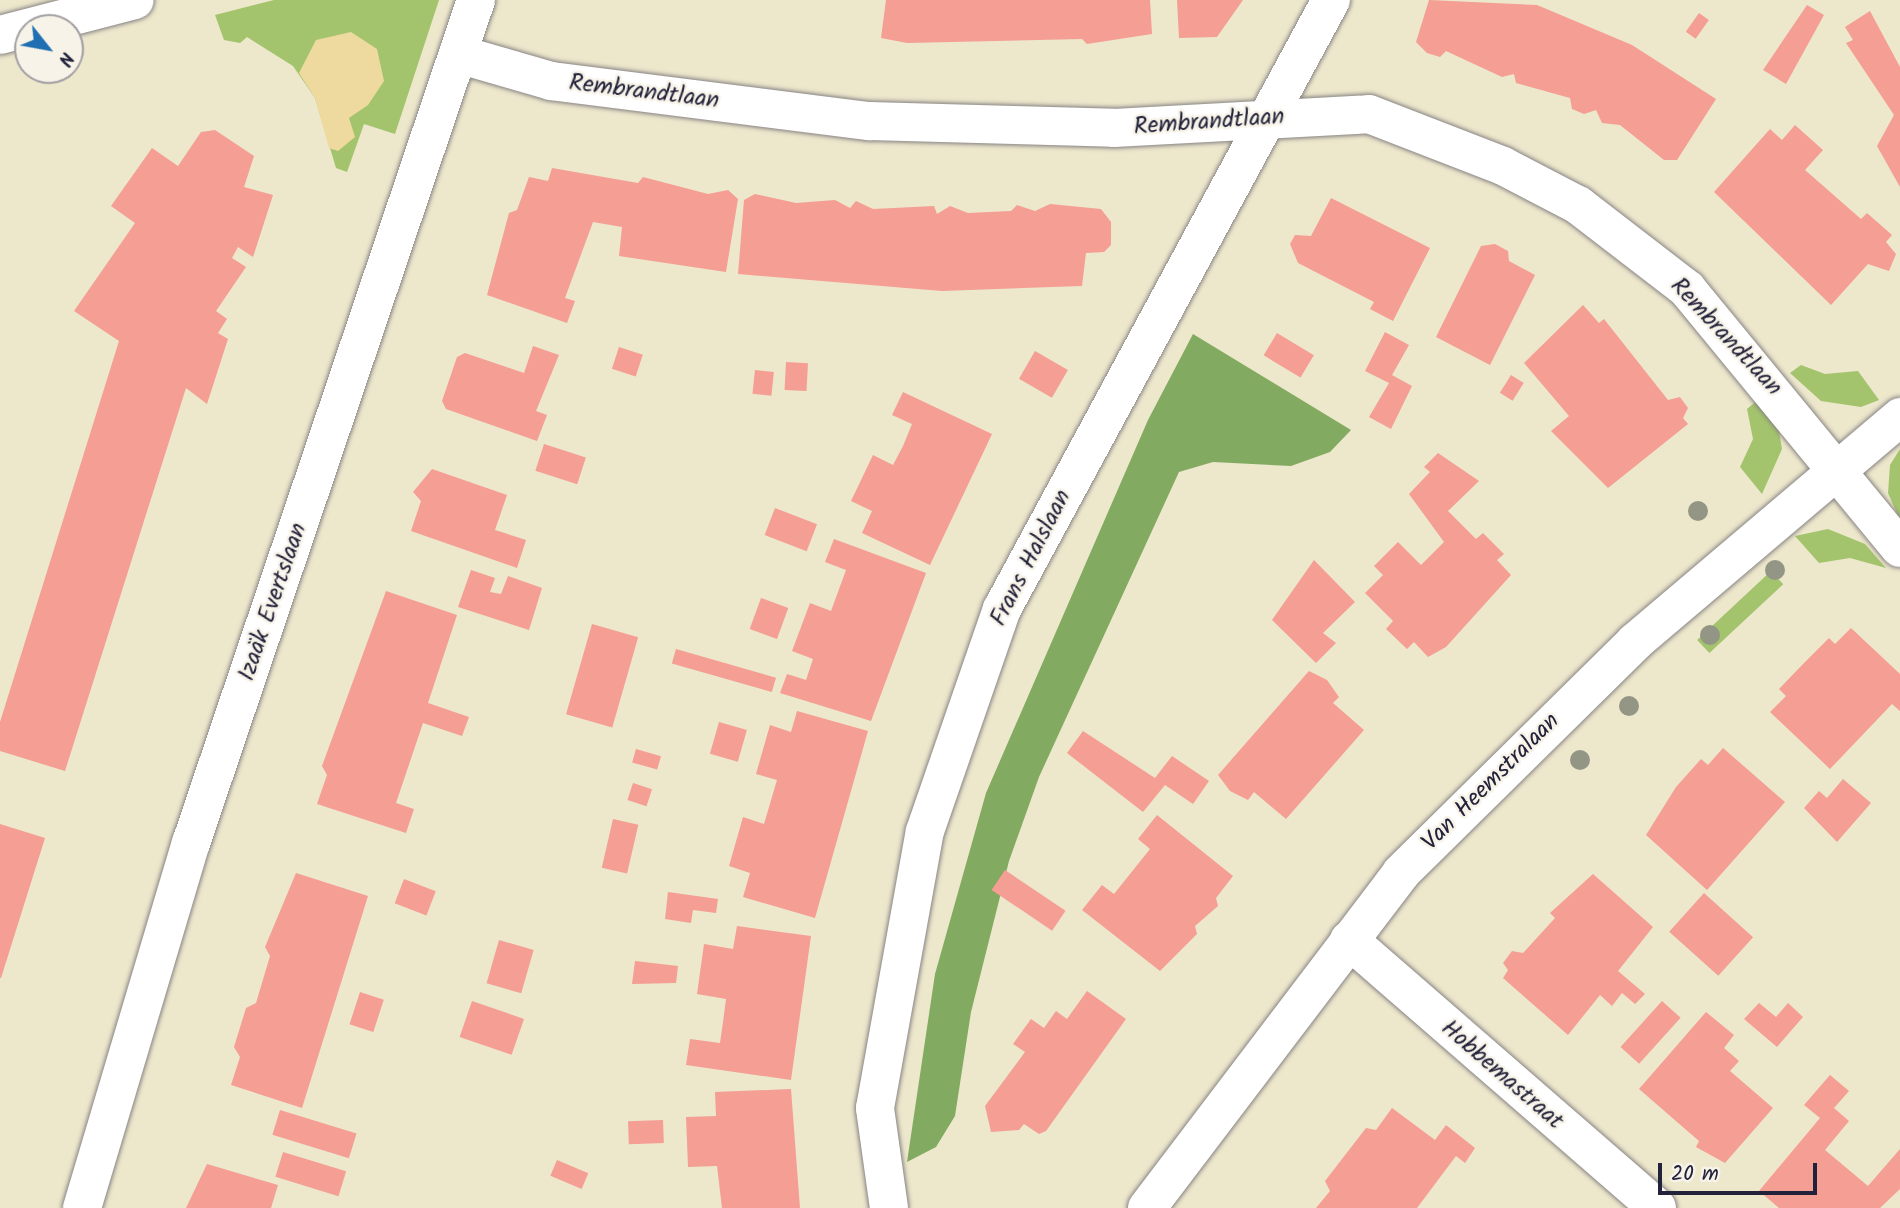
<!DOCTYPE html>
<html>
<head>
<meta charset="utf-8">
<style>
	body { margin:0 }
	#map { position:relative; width:1900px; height:1208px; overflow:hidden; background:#ede7cc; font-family:Kalam,sans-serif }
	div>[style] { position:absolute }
	.green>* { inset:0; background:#a3c46d; transform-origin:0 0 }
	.forest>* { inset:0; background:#82aa60 }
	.sand>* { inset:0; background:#eeda9e }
	.building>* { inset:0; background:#f49e94; transform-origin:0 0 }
	.roads { filter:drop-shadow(0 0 2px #888484) drop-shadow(0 0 2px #888484) }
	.minor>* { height:38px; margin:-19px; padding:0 19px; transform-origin:19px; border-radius:19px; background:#fff }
	.trees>* { width:20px; height:20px; margin:-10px; border-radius:50%; background:#939684 }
	span { translate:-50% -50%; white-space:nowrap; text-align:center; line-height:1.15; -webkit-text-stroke:5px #f7f3e8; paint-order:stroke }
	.street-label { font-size:24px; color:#22223b }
	.north { position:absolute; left:14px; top:14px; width:70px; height:70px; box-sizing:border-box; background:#f7f3e8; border:2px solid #a29fa3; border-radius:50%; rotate:121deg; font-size:19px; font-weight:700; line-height:28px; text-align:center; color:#22223b }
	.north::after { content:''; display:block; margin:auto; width:24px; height:32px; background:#1f6fb2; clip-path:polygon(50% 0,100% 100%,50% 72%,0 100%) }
	.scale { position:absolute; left:1658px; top:1163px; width:159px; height:32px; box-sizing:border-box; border:4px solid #22223b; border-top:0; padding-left:9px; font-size:21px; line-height:24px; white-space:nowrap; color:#22223b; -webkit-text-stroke:5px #f7f3e8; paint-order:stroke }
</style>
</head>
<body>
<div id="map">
	<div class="green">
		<div style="clip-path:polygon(274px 0,439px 0,395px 134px,364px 124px,347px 172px,336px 168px,315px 98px,293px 66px,247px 37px,240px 43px,224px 40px,215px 15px)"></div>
		<div style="clip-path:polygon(1801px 365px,1825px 374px,1858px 371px,1879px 400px,1861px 407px,1821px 401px,1790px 373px)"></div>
		<div style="clip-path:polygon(1759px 399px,1779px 431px,1782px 449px,1762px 494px,1740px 467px,1753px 439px,1747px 409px)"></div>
		<div style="clip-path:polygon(1900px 449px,1900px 520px,1888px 493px,1890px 465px)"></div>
		<div style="clip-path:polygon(1828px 529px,1865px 544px,1886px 568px,1850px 558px,1819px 563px,1795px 536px)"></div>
		<div style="left:1771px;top:571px;width:18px;height:101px;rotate:47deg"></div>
	</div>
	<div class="forest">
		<div style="clip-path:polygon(1193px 334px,1351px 430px,1330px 452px,1291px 466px,1213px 462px,1179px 472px,1039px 777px,1009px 861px,971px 1012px,955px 1116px,936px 1147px,907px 1162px,935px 974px,986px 793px,1148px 420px)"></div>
	</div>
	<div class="sand">
		<div style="clip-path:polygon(351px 32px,377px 49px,384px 81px,368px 105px,349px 118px,355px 137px,338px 151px,329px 148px,315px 98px,299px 73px,316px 40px)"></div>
	</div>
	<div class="building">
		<div style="clip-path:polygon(886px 0,1150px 0,1152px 34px,1087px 44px,1082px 39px,907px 43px,881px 38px)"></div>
		<div style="clip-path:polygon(1177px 0,1243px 0,1217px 37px,1179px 38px)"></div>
		<div style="clip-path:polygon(1429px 0,1537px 5px,1632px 45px,1716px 99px,1677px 160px,1664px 160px,1620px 125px,1602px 123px,1596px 110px,1584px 114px,1572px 109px,1570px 98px,1516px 83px,1514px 74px,1502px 77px,1446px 51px,1440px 57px,1427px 53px,1416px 42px)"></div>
		<div style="clip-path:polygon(1807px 5px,1824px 15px,1786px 84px,1763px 70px)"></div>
		<div style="clip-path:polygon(1870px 11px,1900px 67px,1900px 187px,1877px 146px,1894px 115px,1846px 43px,1853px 40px,1845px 27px)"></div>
		<div style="left:1699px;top:13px;width:12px;height:23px;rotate:35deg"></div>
		<div style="clip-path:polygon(1795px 125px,1823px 150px,1805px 170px,1861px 219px,1867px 213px,1892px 235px,1886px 242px,1896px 254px,1889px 271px,1868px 264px,1831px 305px,1714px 192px,1770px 129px,1782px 140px)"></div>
		<div style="clip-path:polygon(215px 130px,254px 156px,244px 187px,273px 195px,253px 257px,238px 247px,232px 258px,246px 267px,216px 311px,227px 319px,218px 333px,228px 339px,207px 404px,186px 388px,65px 771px,0 751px,0 722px,119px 341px,74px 311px,135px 223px,111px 206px,152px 148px,178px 166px,201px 132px)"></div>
		<div style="clip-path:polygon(552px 168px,638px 183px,643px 177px,708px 194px,728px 190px,738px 199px,726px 272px,619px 256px,622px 227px,593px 222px,565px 298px,575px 301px,567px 323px,487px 295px,509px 213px,517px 210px,529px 177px,548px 181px)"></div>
		<div style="clip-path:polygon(755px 194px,796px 203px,835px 200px,850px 208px,856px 201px,873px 209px,934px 206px,937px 214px,950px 206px,968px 213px,1011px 211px,1017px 205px,1035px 211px,1050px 204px,1101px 209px,1111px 222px,1111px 245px,1104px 252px,1086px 253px,1082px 286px,942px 291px,738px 274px,744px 200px)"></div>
		<div style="clip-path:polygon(1331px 198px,1430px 248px,1393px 321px,1370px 309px,1374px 302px,1298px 263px,1290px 244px,1295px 235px,1311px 236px)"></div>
		<div style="clip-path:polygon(1495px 244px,1508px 251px,1509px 261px,1535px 275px,1490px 365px,1436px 337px,1481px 246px)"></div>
		<div style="clip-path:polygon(1583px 305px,1599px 323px,1604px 319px,1668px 400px,1680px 397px,1688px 408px,1683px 418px,1688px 424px,1608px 488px,1551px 431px,1569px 416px,1524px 363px)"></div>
		<div style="clip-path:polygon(1385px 332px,1409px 345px,1392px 375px,1412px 386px,1391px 429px,1369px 417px,1389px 383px,1365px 371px)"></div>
		<div style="left:1277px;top:333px;width:43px;height:26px;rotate:31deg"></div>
		<div style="clip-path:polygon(533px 346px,559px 355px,536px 411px,547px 415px,537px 441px,446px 409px,442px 401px,457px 357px,465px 353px,524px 373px)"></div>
		<div style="left:619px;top:347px;width:25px;height:23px;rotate:18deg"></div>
		<div style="left:1035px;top:351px;width:38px;height:32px;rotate:30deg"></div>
		<div style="left:786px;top:362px;width:22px;height:28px;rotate:3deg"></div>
		<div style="left:755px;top:370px;width:19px;height:24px;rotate:6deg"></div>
		<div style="left:1511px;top:375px;width:15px;height:21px;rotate:32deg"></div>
		<div style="clip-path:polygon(903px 392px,992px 434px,930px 565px,862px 533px,872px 511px,851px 501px,873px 455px,893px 465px,903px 446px,912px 424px,892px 415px)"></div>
		<div style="left:544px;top:444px;width:44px;height:28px;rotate:18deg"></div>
		<div style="clip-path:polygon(1438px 453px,1479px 481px,1448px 511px,1476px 539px,1483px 533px,1504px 554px,1497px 560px,1511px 575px,1446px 647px,1428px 657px,1414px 642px,1407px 649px,1386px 629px,1393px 621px,1365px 593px,1383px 575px,1374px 566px,1398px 542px,1421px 565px,1444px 542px,1409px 494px,1430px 472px,1424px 467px)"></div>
		<div style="clip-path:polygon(432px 469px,507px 495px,495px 530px,526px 540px,517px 568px,411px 531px,421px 501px,413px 492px)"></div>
		<div style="left:775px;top:508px;width:45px;height:29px;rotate:21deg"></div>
		<div style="clip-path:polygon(834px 539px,926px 573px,871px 721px,780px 693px,787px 674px,806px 680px,813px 659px,792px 651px,810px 603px,831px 611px,846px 570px,825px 562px)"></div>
		<div style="clip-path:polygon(1314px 560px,1355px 602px,1323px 633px,1336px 643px,1316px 663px,1272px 620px)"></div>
		<div style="clip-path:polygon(471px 570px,495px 578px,490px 592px,501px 594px,508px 576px,542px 588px,529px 630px,458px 607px)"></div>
		<div style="clip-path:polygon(386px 591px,457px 615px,428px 703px,469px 717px,462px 736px,423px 723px,396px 803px,414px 809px,406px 833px,317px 804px,327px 775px,322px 766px)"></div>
		<div style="left:761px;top:598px;width:29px;height:33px;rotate:20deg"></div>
		<div style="left:592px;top:624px;width:48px;height:94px;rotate:16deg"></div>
		<div style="clip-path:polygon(1851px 628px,1900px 674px,1900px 711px,1892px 704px,1830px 769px,1770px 712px,1786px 696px,1779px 689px,1804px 663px,1829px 638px,1835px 644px)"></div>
		<div style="left:676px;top:649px;width:104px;height:15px;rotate:16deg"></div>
		<div style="clip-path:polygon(1309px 671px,1327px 680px,1339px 697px,1333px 703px,1364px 730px,1286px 819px,1254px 792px,1248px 800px,1230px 791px,1218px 775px)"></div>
		<div style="clip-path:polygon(797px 711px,868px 731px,815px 918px,743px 897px,750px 873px,729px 866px,743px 817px,764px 824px,777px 780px,756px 774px,770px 725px,791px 732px)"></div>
		<div style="left:719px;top:722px;width:29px;height:33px;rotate:16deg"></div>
		<div style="clip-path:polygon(1083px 731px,1155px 778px,1172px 756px,1209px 781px,1193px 804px,1165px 785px,1143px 812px,1067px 753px)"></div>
		<div style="clip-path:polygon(1723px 748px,1785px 802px,1707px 890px,1646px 835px,1676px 787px,1701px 759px,1708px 765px)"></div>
		<div style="left:636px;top:749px;width:26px;height:14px;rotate:16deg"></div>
		<div style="clip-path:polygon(1843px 779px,1871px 803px,1837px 842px,1804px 808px,1819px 791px,1827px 798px)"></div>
		<div style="left:633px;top:783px;width:20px;height:18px;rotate:18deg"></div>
		<div style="clip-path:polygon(1157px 815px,1233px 876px,1216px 898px,1218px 906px,1195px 926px,1197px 934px,1160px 971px,1082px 910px,1102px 885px,1114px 894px,1150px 849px,1138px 839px)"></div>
		<div style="left:613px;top:819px;width:26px;height:50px;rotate:13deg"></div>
		<div style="clip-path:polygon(0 824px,45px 838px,1px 978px,0 978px)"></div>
		<div style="left:1005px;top:870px;width:73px;height:24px;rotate:34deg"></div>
		<div style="clip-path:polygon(296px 873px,368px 896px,302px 1108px,231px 1085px,240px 1057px,234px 1047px,246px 1008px,256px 1003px,270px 956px,265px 947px)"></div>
		<div style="clip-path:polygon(1593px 874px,1653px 927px,1618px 971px,1645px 994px,1635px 1004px,1622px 993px,1612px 1006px,1600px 995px,1568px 1035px,1503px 978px,1508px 970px,1503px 963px,1512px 951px,1523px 953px,1555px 918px,1550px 913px)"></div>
		<div style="left:404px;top:879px;width:34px;height:26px;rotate:21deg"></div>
		<div style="clip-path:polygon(668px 892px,718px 899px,716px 913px,693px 910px,691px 923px,665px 919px)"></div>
		<div style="left:1704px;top:893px;width:66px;height:52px;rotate:42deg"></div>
		<div style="clip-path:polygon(737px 926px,811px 936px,791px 1080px,686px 1065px,690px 1039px,720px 1043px,723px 1022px,726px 999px,697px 994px,704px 944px,733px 949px)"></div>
		<div style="left:499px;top:940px;width:36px;height:45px;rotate:16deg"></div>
		<div style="clip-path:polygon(635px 961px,678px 966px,676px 983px,632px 984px)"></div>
		<div style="clip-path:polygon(1087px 991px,1126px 1019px,1046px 1131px,1039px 1134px,1024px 1124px,1019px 1130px,991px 1132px,985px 1106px,1025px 1052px,1013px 1044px,1031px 1019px,1044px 1028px,1056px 1011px,1067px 1019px)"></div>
		<div style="left:360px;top:992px;width:25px;height:34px;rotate:18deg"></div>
		<div style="left:472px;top:1001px;width:55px;height:38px;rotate:19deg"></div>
		<div style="left:1662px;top:1001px;width:25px;height:62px;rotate:42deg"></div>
		<div style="clip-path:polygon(1759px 1003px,1776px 1017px,1788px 1003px,1803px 1017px,1777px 1047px,1744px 1019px)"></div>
		<div style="clip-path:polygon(1706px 1012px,1734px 1035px,1724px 1048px,1739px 1061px,1730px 1071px,1773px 1108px,1725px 1163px,1696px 1147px,1699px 1141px,1639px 1089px)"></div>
		<div style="clip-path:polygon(1830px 1075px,1849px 1091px,1834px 1108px,1849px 1121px,1825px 1150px,1868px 1186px,1900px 1149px,1900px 1189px,1880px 1208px,1779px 1208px,1759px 1191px,1820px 1118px,1804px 1105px)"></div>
		<div style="clip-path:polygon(791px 1089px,800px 1208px,722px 1208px,717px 1166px,688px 1167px,686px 1117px,716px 1116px,715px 1092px)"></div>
		<div style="clip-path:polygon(1392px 1108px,1435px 1140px,1446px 1125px,1475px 1148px,1465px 1163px,1456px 1156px,1417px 1208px,1316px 1208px,1330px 1191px,1325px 1181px,1366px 1128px,1376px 1130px)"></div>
		<div style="left:280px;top:1110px;width:80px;height:26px;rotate:17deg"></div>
		<div style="left:663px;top:1120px;width:23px;height:35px;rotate:88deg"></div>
		<div style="left:283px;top:1152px;width:66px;height:26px;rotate:17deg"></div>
		<div style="left:557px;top:1160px;width:34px;height:17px;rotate:23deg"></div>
		<div style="clip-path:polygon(207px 1164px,278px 1185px,271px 1208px,186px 1208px)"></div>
	</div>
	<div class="roads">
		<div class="minor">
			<div style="left:0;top:35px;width:139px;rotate:-14.5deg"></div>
			<div style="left:458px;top:54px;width:97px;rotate:16.2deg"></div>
			<div style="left:551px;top:81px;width:321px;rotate:7.2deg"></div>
			<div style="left:869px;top:121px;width:245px;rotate:1.6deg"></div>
			<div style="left:1114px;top:128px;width:255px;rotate:-3.1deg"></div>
			<div style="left:1369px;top:114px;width:144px;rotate:21.2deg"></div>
			<div style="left:1503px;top:166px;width:85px;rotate:27.5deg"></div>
			<div style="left:1578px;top:205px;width:138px;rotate:37.6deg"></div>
			<div style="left:1687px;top:289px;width:335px;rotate:50.6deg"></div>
			<div style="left:1349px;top:940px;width:408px;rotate:41deg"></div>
			<div style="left:82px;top:1208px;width:381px;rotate:-73.4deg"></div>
			<div style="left:191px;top:843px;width:890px;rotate:-71.32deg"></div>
			<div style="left:889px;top:1208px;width:101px;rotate:-98deg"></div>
			<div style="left:875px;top:1108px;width:281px;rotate:-79.8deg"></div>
			<div style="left:925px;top:831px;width:235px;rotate:-70.9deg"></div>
			<div style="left:1002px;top:609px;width:692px;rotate:-61.62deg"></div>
			<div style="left:1147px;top:1208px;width:420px;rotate:-52.8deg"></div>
			<div style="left:1401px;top:873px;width:329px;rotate:-44.6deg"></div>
			<div style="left:1635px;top:642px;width:348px;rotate:-40.3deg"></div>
		</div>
	</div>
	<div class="trees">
		<div style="left:1698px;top:511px"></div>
		<div style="left:1775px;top:570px"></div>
		<div style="left:1710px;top:635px"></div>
		<div style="left:1629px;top:706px"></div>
		<div style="left:1580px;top:760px"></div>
	</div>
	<div class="street-label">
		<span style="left:644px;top:92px;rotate:7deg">Rembrandtlaan</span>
		<span style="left:1209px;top:122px;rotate:-4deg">Rembrandtlaan</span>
		<span style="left:1726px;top:337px;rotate:47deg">Rembrandtlaan</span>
		<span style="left:1031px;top:558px;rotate:-63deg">Frans Halslaan</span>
		<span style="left:273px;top:602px;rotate:-71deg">Izaäk Evertslaan</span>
		<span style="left:1491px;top:782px;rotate:-45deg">Van Heemstralaan</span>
		<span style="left:1502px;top:1075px;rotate:41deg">Hobbemastraat</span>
	</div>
	<div class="north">N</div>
	<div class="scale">20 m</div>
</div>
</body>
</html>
